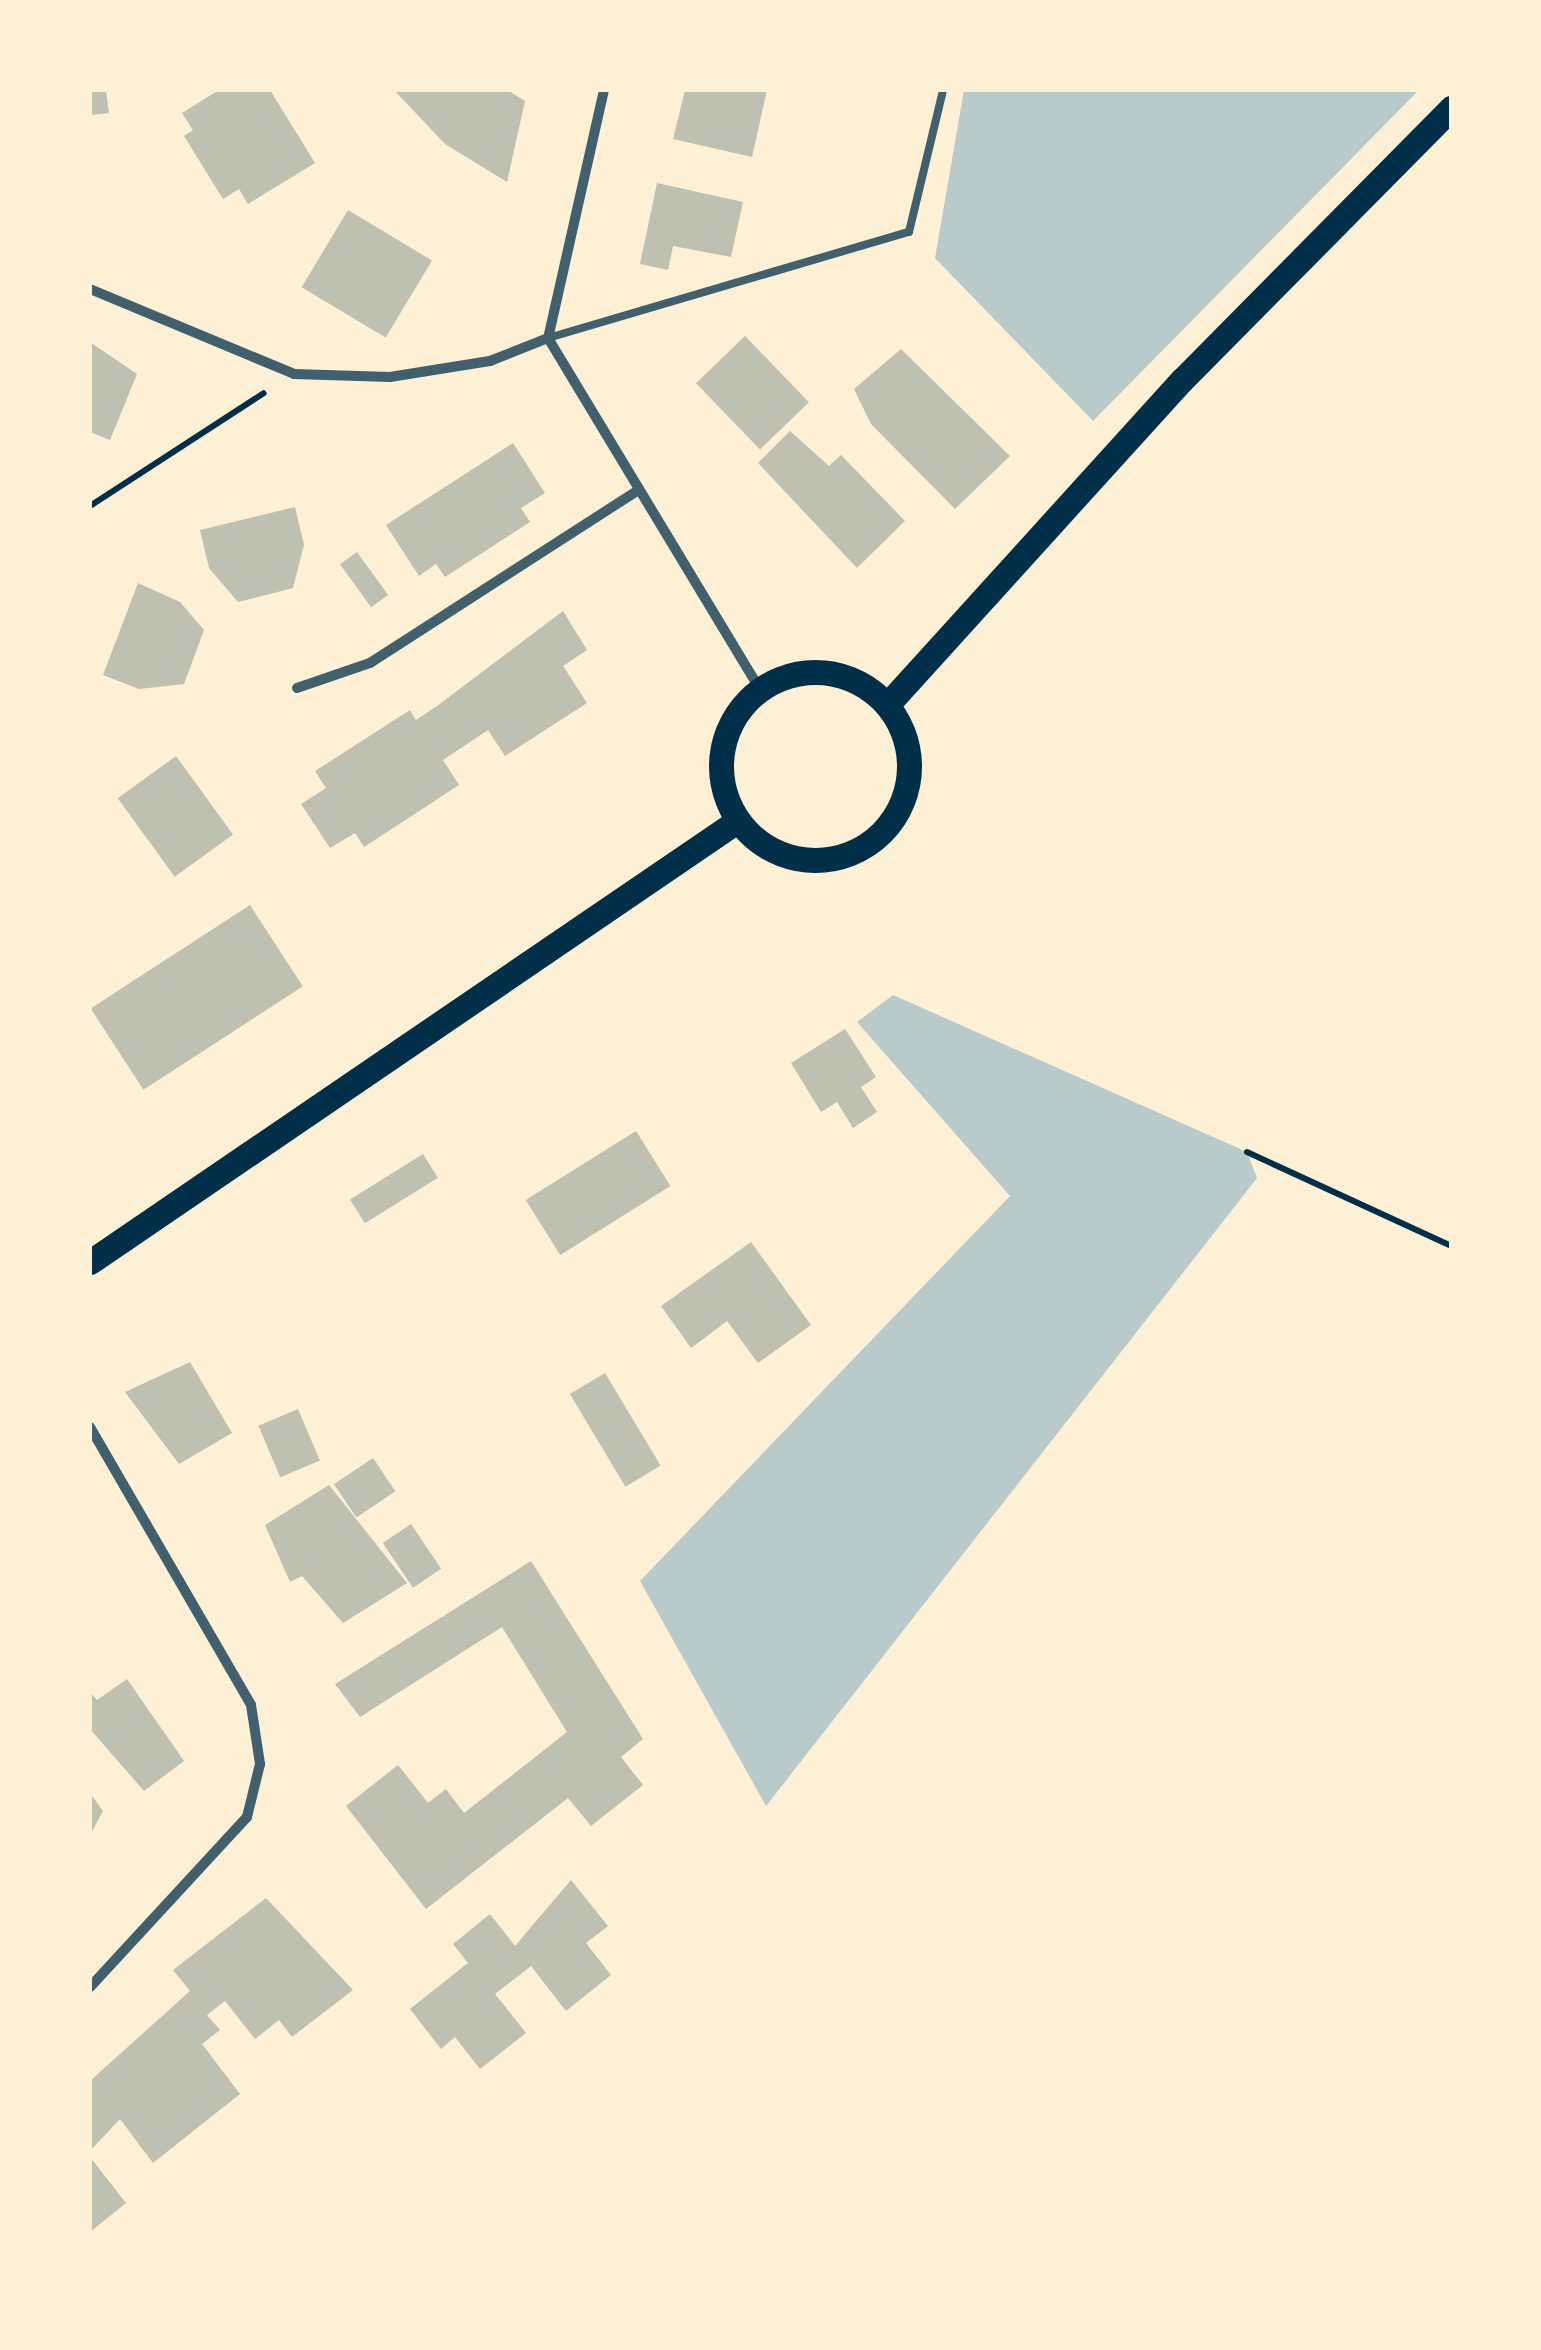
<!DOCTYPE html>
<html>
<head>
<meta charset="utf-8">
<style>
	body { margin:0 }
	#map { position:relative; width:1541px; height:2350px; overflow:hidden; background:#fdf0d5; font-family:"PT Sans Narrow",sans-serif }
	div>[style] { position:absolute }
	.green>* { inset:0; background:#b9caca }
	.building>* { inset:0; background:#bec0b2; transform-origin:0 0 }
	.path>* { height:6px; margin:-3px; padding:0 3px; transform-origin:3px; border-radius:3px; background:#003049 }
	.service>* { height:8px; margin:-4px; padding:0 4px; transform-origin:4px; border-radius:4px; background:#3f606c }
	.minor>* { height:10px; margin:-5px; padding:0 5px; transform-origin:5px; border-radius:5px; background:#3f606c }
	.primary>* { height:25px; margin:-12.5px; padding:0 12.5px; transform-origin:12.5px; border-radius:12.5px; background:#003049 }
	.primary>.ring { margin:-12.5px; padding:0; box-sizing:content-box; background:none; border:25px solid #003049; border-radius:50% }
	span { translate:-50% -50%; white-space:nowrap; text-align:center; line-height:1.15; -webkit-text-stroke:8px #fdf0d5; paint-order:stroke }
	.frame { position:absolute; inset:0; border:92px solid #fdf0d5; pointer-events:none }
</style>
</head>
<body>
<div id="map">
	<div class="green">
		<div style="clip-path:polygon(964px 90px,1419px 90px,1093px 421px,935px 258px)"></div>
		<div style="clip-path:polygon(893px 995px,1247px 1152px,1257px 1178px,766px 1806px,640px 1581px,1010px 1196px,857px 1022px)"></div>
	</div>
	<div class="building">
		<div style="clip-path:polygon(90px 90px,106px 90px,109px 113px,90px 115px)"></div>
		<div style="clip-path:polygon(219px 90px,270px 90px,315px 163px,248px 204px,239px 189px,223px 199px,184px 136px,193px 130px,182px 113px)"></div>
		<div style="clip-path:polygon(394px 90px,507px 90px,525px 101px,507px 182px,445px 144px)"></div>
		<div style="clip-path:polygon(685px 90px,767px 90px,752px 157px,673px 139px)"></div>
		<div style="clip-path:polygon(657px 183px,743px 202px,731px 257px,673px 246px,668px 270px,640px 264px)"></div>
		<div style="left:348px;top:210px;width:98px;height:90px;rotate:31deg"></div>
		<div style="left:745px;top:336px;width:92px;height:68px;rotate:46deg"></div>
		<div style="clip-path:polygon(90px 342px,137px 374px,110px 440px,90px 432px)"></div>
		<div style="clip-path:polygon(901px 349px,1010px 456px,955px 509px,871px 424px,854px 389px)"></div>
		<div style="clip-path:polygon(790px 431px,829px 466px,841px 455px,905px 521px,857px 568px,758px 463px)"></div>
		<div style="clip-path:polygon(513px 443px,545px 493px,521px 508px,530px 522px,445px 577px,436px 564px,419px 576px,386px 525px)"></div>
		<div style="clip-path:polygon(295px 507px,304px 545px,293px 588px,238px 602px,209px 568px,200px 530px)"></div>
		<div style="left:357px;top:552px;width:53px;height:21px;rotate:54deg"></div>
		<div style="clip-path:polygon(138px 583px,180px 602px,204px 630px,184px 684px,139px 689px,103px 675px)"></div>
		<div style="clip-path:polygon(563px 611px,587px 650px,563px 666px,587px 703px,505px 756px,488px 730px,443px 760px,459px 785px,364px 847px,355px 833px,330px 848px,301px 804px,326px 788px,315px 771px,410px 710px,416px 720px,437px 706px)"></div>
		<div style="left:176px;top:756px;width:97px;height:72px;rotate:54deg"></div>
		<div style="left:250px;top:905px;width:97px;height:190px;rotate:57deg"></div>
		<div style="clip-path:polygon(845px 1029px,876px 1077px,861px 1087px,877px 1112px,853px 1128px,837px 1102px,821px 1112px,791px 1063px)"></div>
		<div style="left:636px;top:1131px;width:65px;height:130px;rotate:58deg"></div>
		<div style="left:423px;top:1154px;width:28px;height:86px;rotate:58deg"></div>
		<div style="clip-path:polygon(751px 1242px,811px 1325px,758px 1363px,727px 1321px,691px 1348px,661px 1306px)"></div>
		<div style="clip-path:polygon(190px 1362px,232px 1433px,179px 1464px,125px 1392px)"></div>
		<div style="left:605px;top:1373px;width:108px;height:41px;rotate:59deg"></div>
		<div style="left:298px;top:1409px;width:56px;height:43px;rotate:67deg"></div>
		<div style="left:373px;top:1458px;width:40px;height:47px;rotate:56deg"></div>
		<div style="clip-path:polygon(329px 1485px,407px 1583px,343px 1623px,302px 1576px,290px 1582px,265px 1525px)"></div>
		<div style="left:411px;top:1524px;width:54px;height:34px;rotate:56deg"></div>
		<div style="clip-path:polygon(531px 1561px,643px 1739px,621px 1757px,643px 1785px,591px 1826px,568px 1798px,426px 1909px,346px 1806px,398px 1765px,428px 1803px,446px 1789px,464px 1813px,567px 1732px,502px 1627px,360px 1717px,335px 1684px)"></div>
		<div style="clip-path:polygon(127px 1679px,184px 1761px,144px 1791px,90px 1729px,90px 1692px,97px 1700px)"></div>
		<div style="clip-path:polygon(90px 1793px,103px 1811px,90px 1835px)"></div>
		<div style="clip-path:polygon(571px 1880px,608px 1926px,586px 1943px,611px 1975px,566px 2011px,531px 1966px,495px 1994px,526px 2033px,480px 2069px,455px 2037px,441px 2049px,410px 2009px,468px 1963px,453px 1944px,490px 1914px,515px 1946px)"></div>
		<div style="clip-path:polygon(266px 1898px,353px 1990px,292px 2037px,279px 2020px,255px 2039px,225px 2001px,207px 2015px,220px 2030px,202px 2044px,240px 2094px,153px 2163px,120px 2119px,90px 2151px,90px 2081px,190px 1991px,173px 1970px)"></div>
		<div style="clip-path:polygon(90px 2157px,126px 2203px,90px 2232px)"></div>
	</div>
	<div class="path">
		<div style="left:90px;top:506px;width:207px;rotate:-33deg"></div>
		<div style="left:1247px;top:1152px;width:225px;rotate:24.7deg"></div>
	</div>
	<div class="service">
		<div style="left:548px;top:338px;width:376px;rotate:-16.4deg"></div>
		<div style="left:909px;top:232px;width:146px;rotate:-76.5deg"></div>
	</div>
	<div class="minor">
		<div style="left:604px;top:90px;width:254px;rotate:102.7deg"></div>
		<div style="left:548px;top:338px;width:411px;rotate:58.9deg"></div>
		<div style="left:90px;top:289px;width:221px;rotate:22.6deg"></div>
		<div style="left:294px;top:374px;width:96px;rotate:1.8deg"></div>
		<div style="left:390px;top:377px;width:101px;rotate:-9.1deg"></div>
		<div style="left:490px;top:361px;width:62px;rotate:-21.6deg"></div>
		<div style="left:297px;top:688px;width:77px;rotate:-18.9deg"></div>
		<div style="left:370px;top:663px;width:319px;rotate:-32.8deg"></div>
		<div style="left:90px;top:1427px;width:321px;rotate:59.9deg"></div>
		<div style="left:251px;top:1705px;width:60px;rotate:81.3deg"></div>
		<div style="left:260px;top:1764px;width:55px;rotate:103.8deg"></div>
		<div style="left:247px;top:1817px;width:231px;rotate:132.7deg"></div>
	</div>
	<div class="primary">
		<div class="ring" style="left:721px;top:672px;width:163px;height:163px"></div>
		<div style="left:887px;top:705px;width:439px;rotate:-47.8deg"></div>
		<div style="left:1182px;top:380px;width:383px;rotate:-45.3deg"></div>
		<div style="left:90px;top:1262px;width:783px;rotate:-34.28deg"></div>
	</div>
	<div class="frame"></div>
</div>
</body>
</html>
